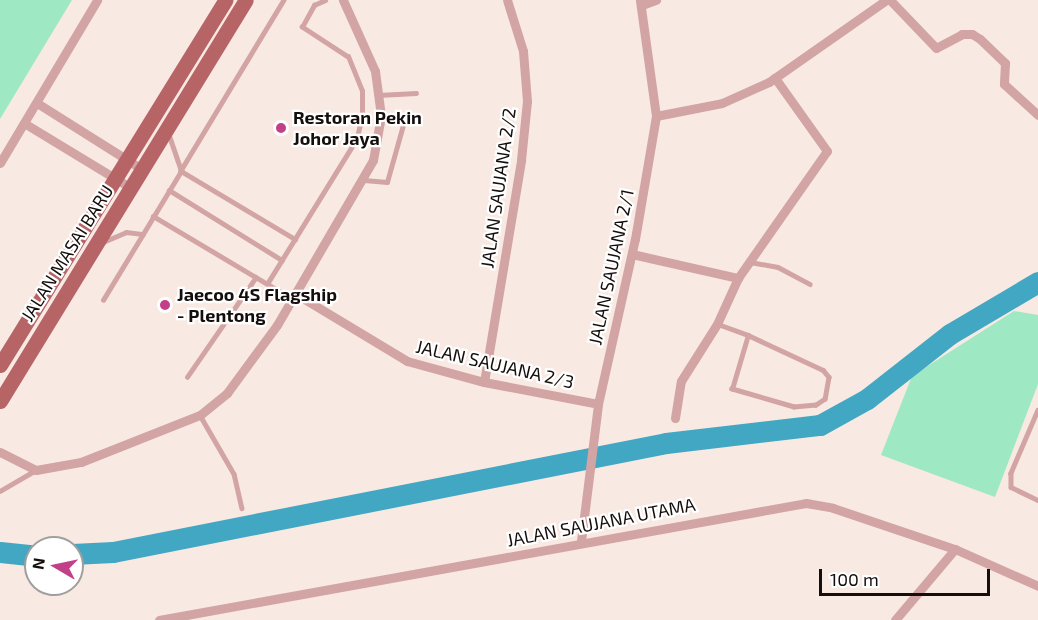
<!DOCTYPE html>
<html>
<head>
<meta charset="utf-8">
<style>
	body { margin:0 }
	#map { position:relative; width:1038px; height:620px; overflow:hidden; background:#f8e9e3; font-family:"Exo 2",sans-serif }
	div>[style] { position:absolute }
	.green>* { inset:0; background:#9ee8c4 }
	.river>* { height:21px; margin:-10.5px; padding:0 10.5px; transform-origin:10.5px; border-radius:10.5px; background:#41a7c2 }
	.service>* { height:4.5px; margin:-2.25px; padding:0 2.25px; transform-origin:2.25px; border-radius:2.25px; background:#d3a4a4 }
	.minor>* { height:9px; margin:-4.5px; padding:0 4.5px; transform-origin:4.5px; border-radius:4.5px; background:#d3a4a4 }
	.primary>* { height:15px; margin:-7.5px; padding:0 7.5px; transform-origin:7.5px; border-radius:7.5px; background:#b76467 }
	.dots>* { width:16px; height:16px; translate:-50% -50%; box-sizing:border-box; border:3px solid #fff; border-radius:50% }
	span { translate:-50% -50%; white-space:nowrap; text-align:center; line-height:1.15; -webkit-text-stroke:4.5px #fff; paint-order:stroke }
	.poi-label { font-size:18px; color:#140f0d; font-weight:700 }
	.left { translate:0 -50%; text-align:left }
	.street-label { font-size:18px; color:#140f0d }
	.north { position:absolute; left:24px; top:536px; width:60px; height:60px; box-sizing:border-box; background:#fff; border:2px solid #a19f9e; border-radius:50%; rotate:279deg; font-size:16px; font-weight:700; line-height:24px; text-align:center; color:#140f0d }
	.north::after { content:''; display:block; margin:auto; width:21px; height:27px; background:#c24088; clip-path:polygon(50% 0,100% 100%,50% 72%,0 100%) }
	.scale { position:absolute; left:819px; top:569px; width:171px; height:27px; box-sizing:border-box; border:3px solid #140f0d; border-top:0; padding-left:8px; font-size:18px; line-height:21px; white-space:nowrap; color:#140f0d; -webkit-text-stroke:4px #fff; paint-order:stroke }
</style>
</head>
<body>
<div id="map">
	<div class="green">
		<div style="clip-path:polygon(0 0,72px 0,0 119px)"></div>
		<div style="clip-path:polygon(1014px 311px,1038px 315px,1038px 384px,995px 497px,881px 455px,912px 376px)"></div>
	</div>
	<div class="river">
		<div style="left:0;top:552px;width:36px;rotate:6deg"></div>
		<div style="left:72px;top:554px;width:41px;rotate:-2.8deg"></div>
		<div style="left:113px;top:552px;width:564px;rotate:-11.15deg"></div>
		<div style="left:666px;top:443px;width:155px;rotate:-6.7deg"></div>
		<div style="left:820px;top:425px;width:54px;rotate:-29deg"></div>
		<div style="left:867px;top:399px;width:105px;rotate:-38.1deg"></div>
		<div style="left:950px;top:334px;width:102px;rotate:-30.6deg"></div>
	</div>
	<div class="service">
		<div style="left:284px;top:0;width:200px;rotate:121.1deg"></div>
		<div style="left:181px;top:171px;width:133px;rotate:30.8deg"></div>
		<div style="left:378px;top:95px;width:38px;rotate:-3deg"></div>
		<div style="left:364px;top:180px;width:23px;rotate:5deg"></div>
		<div style="left:387px;top:182px;width:59px;rotate:-74.3deg"></div>
		<div style="left:403px;top:125px;width:24px;rotate:-158deg"></div>
		<div style="left:169px;top:190px;width:133px;rotate:31.8deg"></div>
		<div style="left:153px;top:216px;width:163px;rotate:30.7deg"></div>
		<div style="left:103px;top:242px;width:25px;rotate:-23deg"></div>
		<div style="left:126px;top:232px;width:17px;rotate:7deg"></div>
		<div style="left:750px;top:262px;width:28px;rotate:10deg"></div>
		<div style="left:778px;top:267px;width:36px;rotate:28deg"></div>
		<div style="left:267px;top:284px;width:172px;rotate:-58.3deg"></div>
		<div style="left:357px;top:138px;width:24px;rotate:-78deg"></div>
		<div style="left:362px;top:115px;width:24px;rotate:-90deg"></div>
		<div style="left:362px;top:91px;width:37px;rotate:-112deg"></div>
		<div style="left:348px;top:57px;width:55px;rotate:-146.9deg"></div>
		<div style="left:302px;top:27px;width:25px;rotate:-61deg"></div>
		<div style="left:314px;top:5px;width:12px;rotate:-24deg"></div>
		<div style="left:103px;top:300px;width:151px;rotate:-58.8deg"></div>
		<div style="left:181px;top:171px;width:40px;rotate:-108.9deg"></div>
		<div style="left:718px;top:324px;width:32px;rotate:20deg"></div>
		<div style="left:748px;top:335px;width:83px;rotate:25deg"></div>
		<div style="left:823px;top:370px;width:9px;rotate:49deg"></div>
		<div style="left:829px;top:377px;width:22px;rotate:100deg"></div>
		<div style="left:825px;top:399px;width:11px;rotate:146deg"></div>
		<div style="left:816px;top:405px;width:22px;rotate:175deg"></div>
		<div style="left:794px;top:407px;width:65px;rotate:-163.8deg"></div>
		<div style="left:732px;top:389px;width:56px;rotate:-73.5deg"></div>
		<div style="left:187px;top:377px;width:121px;rotate:-55.4deg"></div>
		<div style="left:1038px;top:410px;width:69px;rotate:113.2deg"></div>
		<div style="left:1011px;top:473px;width:14px;rotate:90deg"></div>
		<div style="left:1011px;top:487px;width:30px;rotate:26deg"></div>
		<div style="left:200px;top:415px;width:68px;rotate:60deg"></div>
		<div style="left:234px;top:474px;width:35px;rotate:77deg"></div>
		<div style="left:0;top:491px;width:42px;rotate:-30.3deg"></div>
	</div>
	<div class="minor">
		<div style="left:890px;top:0;width:66px;rotate:46.2deg"></div>
		<div style="left:936px;top:48px;width:30px;rotate:-28deg"></div>
		<div style="left:962px;top:34px;width:10px"></div>
		<div style="left:972px;top:34px;width:9px;rotate:32deg"></div>
		<div style="left:980px;top:39px;width:35px;rotate:44deg"></div>
		<div style="left:1005px;top:63px;width:21px;rotate:93deg"></div>
		<div style="left:1004px;top:84px;width:46px;rotate:42.4deg"></div>
		<div style="left:642px;top:5px;width:15px;rotate:-20deg"></div>
		<div style="left:37px;top:103px;width:124px;rotate:32.2deg"></div>
		<div style="left:656px;top:116px;width:67px;rotate:-11.1deg"></div>
		<div style="left:722px;top:103px;width:51px;rotate:-24.1deg"></div>
		<div style="left:769px;top:82px;width:143px;rotate:-35deg"></div>
		<div style="left:24px;top:123px;width:125px;rotate:31.3deg"></div>
		<div style="left:0;top:163px;width:190px;rotate:-59.2deg"></div>
		<div style="left:632px;top:254px;width:109px;rotate:12.8deg"></div>
		<div style="left:296px;top:294px;width:130px;rotate:31.1deg"></div>
		<div style="left:407px;top:361px;width:80px;rotate:15.3deg"></div>
		<div style="left:484px;top:382px;width:116px;rotate:10.9deg"></div>
		<div style="left:484px;top:382px;width:225px;rotate:-80.5deg"></div>
		<div style="left:521px;top:160px;width:59px;rotate:-84.2deg"></div>
		<div style="left:527px;top:101px;width:50px;rotate:-94.6deg"></div>
		<div style="left:523px;top:51px;width:53px;rotate:-107.4deg"></div>
		<div style="left:675px;top:418px;width:37px;rotate:-81deg"></div>
		<div style="left:681px;top:381px;width:67px;rotate:-57.7deg"></div>
		<div style="left:717px;top:324px;width:51px;rotate:-65.5deg"></div>
		<div style="left:738px;top:278px;width:155px;rotate:-55deg"></div>
		<div style="left:827px;top:151px;width:90px;rotate:-125.5deg"></div>
		<div style="left:0;top:452px;width:40px;rotate:26.6deg"></div>
		<div style="left:36px;top:470px;width:46px;rotate:-10.1deg"></div>
		<div style="left:81px;top:462px;width:128px;rotate:-21.6deg"></div>
		<div style="left:200px;top:415px;width:35px;rotate:-39deg"></div>
		<div style="left:227px;top:393px;width:84px;rotate:-53.7deg"></div>
		<div style="left:277px;top:325px;width:191px;rotate:-59.8deg"></div>
		<div style="left:373px;top:160px;width:45px;rotate:-79.7deg"></div>
		<div style="left:381px;top:116px;width:45px;rotate:-97.6deg"></div>
		<div style="left:375px;top:71px;width:78px;rotate:-114.3deg"></div>
		<div style="left:581px;top:541px;width:138px;rotate:-82.9deg"></div>
		<div style="left:598px;top:404px;width:169px;rotate:-77.4deg"></div>
		<div style="left:635px;top:239px;width:125px;rotate:-80.3deg"></div>
		<div style="left:656px;top:116px;width:117px;rotate:-97.9deg"></div>
		<div style="left:159px;top:620px;width:657px;rotate:-10.25deg"></div>
		<div style="left:806px;top:503px;width:27px;rotate:10deg"></div>
		<div style="left:833px;top:508px;width:129px;rotate:18.6deg"></div>
		<div style="left:955px;top:549px;width:91px;rotate:24deg"></div>
		<div style="left:895px;top:620px;width:93px;rotate:-49.8deg"></div>
	</div>
	<div class="primary">
		<div style="left:0;top:365px;width:429px;rotate:-58.3deg"></div>
		<div style="left:0;top:401px;width:470px;rotate:-58.5deg"></div>
	</div>
	<div class="dots">
		<div style="left:281px;top:128px;background:#c24088"></div>
		<div style="left:165px;top:305px;background:#c24088"></div>
	</div>
	<div class="poi-label">
		<span class="left" style="left:293px;top:128px">Restoran Pekin<br>Johor Jaya</span>
		<span class="left" style="left:177px;top:305px">Jaecoo 4S Flagship<br>- Plentong</span>
	</div>
	<div class="street-label">
		<span style="left:498px;top:188px;rotate:-82deg">JALAN SAUJANA 2/2</span>
		<span style="left:67px;top:253px;rotate:-58deg">JALAN MASAI BARU</span>
		<span style="left:611px;top:267px;rotate:-78deg">JALAN SAUJANA 2/1</span>
		<span style="left:495px;top:364px;rotate:13deg">JALAN SAUJANA 2/3</span>
		<span style="left:601px;top:522px;rotate:-11deg">JALAN SAUJANA UTAMA</span>
	</div>
	<div class="north">N</div>
	<div class="scale">100 m</div>
</div>
</body>
</html>
